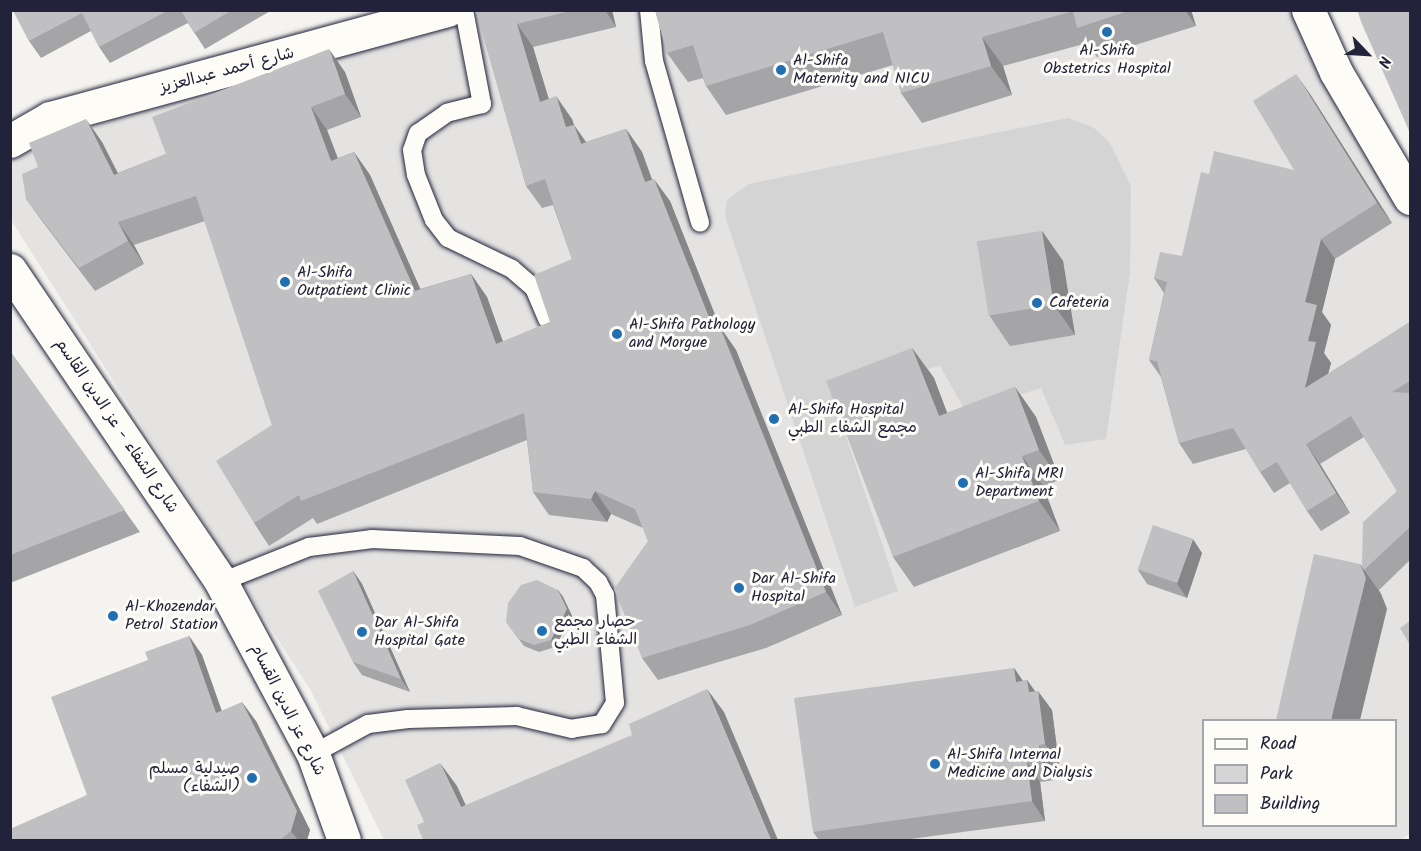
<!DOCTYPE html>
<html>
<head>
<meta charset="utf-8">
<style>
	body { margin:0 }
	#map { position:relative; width:1421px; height:851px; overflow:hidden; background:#f4f3ef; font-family:Kalam,"Playpen Sans Arabic",sans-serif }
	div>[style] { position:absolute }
	.built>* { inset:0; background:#e4e3e2 }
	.green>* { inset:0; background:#d5d4d5 }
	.roads { filter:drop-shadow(0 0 2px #22223b) drop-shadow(0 0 2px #22223b) }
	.lane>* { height:18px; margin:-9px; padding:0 9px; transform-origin:9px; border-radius:9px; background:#fdfcf7 }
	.street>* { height:33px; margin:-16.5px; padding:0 16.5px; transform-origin:16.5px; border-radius:16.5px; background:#fdfcf7 }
	.secondary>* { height:33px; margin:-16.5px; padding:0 16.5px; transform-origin:16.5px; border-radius:16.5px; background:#fdfcf7 }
	.wall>* { inset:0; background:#a5a4a7 }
	.shaded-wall>* { inset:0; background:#868688 }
	.building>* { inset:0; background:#c0bfc2; transform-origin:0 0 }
	.dots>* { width:16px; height:16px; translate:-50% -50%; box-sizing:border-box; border:3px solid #fdfcf7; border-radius:50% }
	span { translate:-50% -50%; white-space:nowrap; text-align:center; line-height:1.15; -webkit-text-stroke:6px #fdfcf7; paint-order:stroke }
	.poi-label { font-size:16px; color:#22223b }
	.left { translate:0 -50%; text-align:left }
	.right { translate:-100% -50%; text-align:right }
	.street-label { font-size:16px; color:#22223b }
	.frame { position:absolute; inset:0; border:12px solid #22223b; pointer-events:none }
	.legend { position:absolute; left:1202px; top:719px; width:195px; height:108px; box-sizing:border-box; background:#fdfcf7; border:2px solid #a5a5ac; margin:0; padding:8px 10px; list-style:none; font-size:18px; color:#22223b }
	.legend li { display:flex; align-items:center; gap:12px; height:30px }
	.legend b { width:30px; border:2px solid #a5a5ac }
	.north { position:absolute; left:1337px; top:24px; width:60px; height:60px; -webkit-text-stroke:4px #fdfcf7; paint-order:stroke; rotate:115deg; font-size:16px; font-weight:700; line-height:24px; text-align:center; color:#22223b }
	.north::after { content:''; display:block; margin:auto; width:21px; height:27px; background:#22223b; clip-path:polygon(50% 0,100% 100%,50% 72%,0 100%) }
</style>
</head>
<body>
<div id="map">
	<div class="built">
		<div style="clip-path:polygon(evenodd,489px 11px,1294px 11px,1410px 209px,1410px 834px,1401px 840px,384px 840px,311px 691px,11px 220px,11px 160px,23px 146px,68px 123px,489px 11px,1204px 720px,1396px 720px,1396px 826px,1204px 826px,1204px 720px)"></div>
	</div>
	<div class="green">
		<div style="clip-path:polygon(1068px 118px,1093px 127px,1110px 143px,1131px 186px,1130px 273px,1106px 439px,1065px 445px,1041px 388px,966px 412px,940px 366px,844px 388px,839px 416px,898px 591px,855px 607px,725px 216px,727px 200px,749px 184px)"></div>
	</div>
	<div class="roads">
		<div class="lane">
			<div style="left:464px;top:10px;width:96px;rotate:79.2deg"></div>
			<div style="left:482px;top:104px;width:36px;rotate:166deg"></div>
			<div style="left:447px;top:113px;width:35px;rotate:145deg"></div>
			<div style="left:418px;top:133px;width:18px;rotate:109deg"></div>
			<div style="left:412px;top:150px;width:25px;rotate:81deg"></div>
			<div style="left:416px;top:175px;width:48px;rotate:68.2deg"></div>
			<div style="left:434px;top:220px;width:23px;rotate:52deg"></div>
			<div style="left:448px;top:238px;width:71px;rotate:25.8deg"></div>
			<div style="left:512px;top:269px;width:29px;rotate:41deg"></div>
			<div style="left:534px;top:288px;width:34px;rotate:67deg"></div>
			<div style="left:649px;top:10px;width:51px;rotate:84.4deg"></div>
			<div style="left:654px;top:61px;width:168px;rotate:74.1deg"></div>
			<div style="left:221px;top:582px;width:95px;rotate:-21.7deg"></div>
			<div style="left:309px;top:547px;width:64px;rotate:-7.2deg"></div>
			<div style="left:372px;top:539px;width:148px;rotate:2.7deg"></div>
			<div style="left:520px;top:546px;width:67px;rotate:19.2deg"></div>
			<div style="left:583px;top:568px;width:21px;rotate:43deg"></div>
			<div style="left:598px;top:582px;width:15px;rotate:62deg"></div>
			<div style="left:605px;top:595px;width:108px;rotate:84.7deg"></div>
			<div style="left:615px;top:703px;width:25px;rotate:122deg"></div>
			<div style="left:602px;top:724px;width:30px;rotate:171deg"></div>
			<div style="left:572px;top:729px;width:57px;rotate:-166.7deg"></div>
			<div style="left:517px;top:716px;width:109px;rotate:178.4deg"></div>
			<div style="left:408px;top:719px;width:40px;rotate:172.9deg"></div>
			<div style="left:368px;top:724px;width:63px;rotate:151.4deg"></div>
		</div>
		<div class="street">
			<div style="left:1308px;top:10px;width:68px;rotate:65.7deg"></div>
			<div style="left:1336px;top:72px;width:146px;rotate:59.6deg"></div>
			<div style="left:10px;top:141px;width:46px;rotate:-29.9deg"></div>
			<div style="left:50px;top:118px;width:412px;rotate:-15.2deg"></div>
		</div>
		<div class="secondary">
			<div style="left:10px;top:270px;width:377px;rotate:55.9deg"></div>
			<div style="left:221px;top:582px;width:195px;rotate:61.9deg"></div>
			<div style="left:313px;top:754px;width:91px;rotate:70.2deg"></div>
		</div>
	</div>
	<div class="wall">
		<div style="clip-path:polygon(13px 10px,272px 10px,205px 49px,188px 23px,110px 63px,99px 47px,91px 31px,41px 58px,29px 41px)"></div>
		<div style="clip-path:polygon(476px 10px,612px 10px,616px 27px,533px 47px,549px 99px,572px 119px,574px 125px,586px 142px,626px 129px,642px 152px,652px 179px,670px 201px,720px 327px,736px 350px,842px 615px,766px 648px,658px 680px,642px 658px,648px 541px,643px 528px,611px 514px,607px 522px,549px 515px,533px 492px,527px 440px,317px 524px,313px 518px,269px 546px,254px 523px,272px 425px,205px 221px,134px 245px,144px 264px,95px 291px,42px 221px,26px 199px,102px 142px,118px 173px,166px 154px,345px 72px,361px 117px,327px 130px,338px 158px,354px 152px,370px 175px,420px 289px,471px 274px,487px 297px,503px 342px,550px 322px,572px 259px,553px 205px,542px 208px,526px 186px)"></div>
		<div style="clip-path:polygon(655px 10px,1191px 10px,1196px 26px,1097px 57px,1087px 43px,1003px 66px,1012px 95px,922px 123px,901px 93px,893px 65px,726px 115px,706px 86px,703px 78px,688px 82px,667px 53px)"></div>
		<div style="clip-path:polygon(1310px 94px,1392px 223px,1335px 259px,1322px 312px,1331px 325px,1324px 353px,1331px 363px,1328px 374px,1410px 322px,1410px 560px,1379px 590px,1381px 594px,1387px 609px,1360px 564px,1362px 567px,1397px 491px,1364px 437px,1320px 464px,1350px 513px,1321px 531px,1307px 511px,1290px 483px,1274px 493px,1260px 472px,1246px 449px,1193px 464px,1179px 443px,1161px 377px,1149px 360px,1164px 293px,1154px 278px,1182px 256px,1209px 174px,1294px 170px)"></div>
		<div style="clip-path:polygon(1042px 231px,1063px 261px,1075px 335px,1010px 346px,989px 315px)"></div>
		<div style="clip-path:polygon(912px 348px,934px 378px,947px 413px,1015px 387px,1036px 417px,1060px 480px,1043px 486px,1060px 531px,914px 587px,893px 557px)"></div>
		<div style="clip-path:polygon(10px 351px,140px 532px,10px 583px)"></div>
		<div style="clip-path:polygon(1202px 553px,1187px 598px,1147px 584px,1138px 570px)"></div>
		<div style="clip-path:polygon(353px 571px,362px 584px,410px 692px,362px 675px,353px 662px)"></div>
		<div style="clip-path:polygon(558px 590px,563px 597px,572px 616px,555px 647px,539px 652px,524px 646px,506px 622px)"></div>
		<div style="clip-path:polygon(189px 636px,202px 655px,222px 711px,256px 721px,310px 830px,307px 840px,10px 840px,87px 795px,148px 660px)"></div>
		<div style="clip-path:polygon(1014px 668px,1023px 681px,1027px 680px,1035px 691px,1052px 710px,1059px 764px,1053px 765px,1055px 780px,1040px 782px,1045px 821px,903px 840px,819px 840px,813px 832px)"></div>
	</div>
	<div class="shaded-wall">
		<div style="clip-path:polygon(605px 10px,612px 10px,616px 27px)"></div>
		<div style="clip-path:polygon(1185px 10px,1191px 10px,1196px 26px)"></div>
		<div style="clip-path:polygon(517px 24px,533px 47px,556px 124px,540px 102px)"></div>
		<div style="clip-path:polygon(982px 37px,1003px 66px,1012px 95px,991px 66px)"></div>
		<div style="clip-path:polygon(329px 49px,345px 72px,361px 117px,345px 94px)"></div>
		<div style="clip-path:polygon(1296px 74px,1310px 94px,1392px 223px,1377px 203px)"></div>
		<div style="clip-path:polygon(556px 96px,572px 119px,582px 150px,566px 127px)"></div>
		<div style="clip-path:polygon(311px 107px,327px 130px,347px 184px,331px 161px)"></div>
		<div style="clip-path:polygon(86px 119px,102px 142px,130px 198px,114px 175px)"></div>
		<div style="clip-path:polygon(574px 125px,590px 148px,581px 144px)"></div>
		<div style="clip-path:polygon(626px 129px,642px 152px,661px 205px,645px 182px)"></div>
		<div style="clip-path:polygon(354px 152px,370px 175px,431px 313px,415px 291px)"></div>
		<div style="clip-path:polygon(654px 179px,670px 201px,730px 353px,714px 330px)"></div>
		<div style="clip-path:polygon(118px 222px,134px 245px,144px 264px,128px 241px)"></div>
		<div style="clip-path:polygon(1042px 231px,1063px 261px,1075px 335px,1054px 305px)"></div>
		<div style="clip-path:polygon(1321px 239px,1335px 259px,1322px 312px,1331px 325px,1324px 353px,1331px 363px,1319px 408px,1305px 388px,1308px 341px,1305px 302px)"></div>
		<div style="clip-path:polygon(471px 274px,487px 297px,512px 367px,496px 344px)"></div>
		<div style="clip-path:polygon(720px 327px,736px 350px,842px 615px,826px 592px)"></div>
		<div style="clip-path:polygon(912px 348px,934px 378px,960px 447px,939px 416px)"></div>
		<div style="clip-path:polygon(1015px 387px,1036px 417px,1060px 480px,1039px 450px)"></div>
		<div style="clip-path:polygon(1306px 444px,1320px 464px,1350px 513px,1336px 493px)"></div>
		<div style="clip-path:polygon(1022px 456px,1043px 486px,1060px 531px,1039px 501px)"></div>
		<div style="clip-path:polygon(595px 491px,611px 514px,607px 522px,591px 499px)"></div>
		<div style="clip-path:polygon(1193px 539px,1202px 553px,1187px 598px,1177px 584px)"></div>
		<div style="clip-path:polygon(1360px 564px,1381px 594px,1387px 609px,1360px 720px,1331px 720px)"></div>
		<div style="clip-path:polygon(353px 571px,362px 584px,410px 692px,401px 679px)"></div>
		<div style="clip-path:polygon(558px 590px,563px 597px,572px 616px,555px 647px,551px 640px)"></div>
		<div style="clip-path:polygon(189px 636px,202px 655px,229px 732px,216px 713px)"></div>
		<div style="clip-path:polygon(1014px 668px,1027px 687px,1016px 682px)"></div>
		<div style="clip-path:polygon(1027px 680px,1039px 697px,1038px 691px,1052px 710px,1059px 764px,1045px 744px,1029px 692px)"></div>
		<div style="clip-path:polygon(707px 689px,724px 712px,778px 840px,771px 840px)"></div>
		<div style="clip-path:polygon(242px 702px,256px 721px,310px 830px,307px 840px,298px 840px,291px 831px)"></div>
		<div style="clip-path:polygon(1039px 745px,1053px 765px,1055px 780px,1041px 760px)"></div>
		<div style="clip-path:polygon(1027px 762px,1040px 782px,1045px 821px,1032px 801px)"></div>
		<div style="clip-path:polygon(440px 763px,457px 786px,477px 830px,461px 807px)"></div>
	</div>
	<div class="building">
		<div style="clip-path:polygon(13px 10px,169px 10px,99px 47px,82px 13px,29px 41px)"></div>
		<div style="clip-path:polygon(181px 10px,232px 10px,194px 33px)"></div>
		<div style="clip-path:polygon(476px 10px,574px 10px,517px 24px,540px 102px,556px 96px,566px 127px,574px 125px,581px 144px,626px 129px,645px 182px,654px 179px,714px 330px,720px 327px,826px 592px,750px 625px,642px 658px,614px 589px,648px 541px,635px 509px,595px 491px,591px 499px,533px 492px,524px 413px,301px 501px,299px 495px,254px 523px,216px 461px,272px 425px,196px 196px,118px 222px,128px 241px,79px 268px,26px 199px,22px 174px,38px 167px,29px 143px,86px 119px,114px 175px,166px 154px,152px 117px,329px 49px,345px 94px,311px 107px,331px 161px,354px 152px,415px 291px,471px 274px,496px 344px,550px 322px,534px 275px,572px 259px,545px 179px,526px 186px)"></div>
		<div style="clip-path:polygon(655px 10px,1131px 10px,1077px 28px,1073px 11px,982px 37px,991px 66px,901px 93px,883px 32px,706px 86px,693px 45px,667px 53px)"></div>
		<div style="clip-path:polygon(1357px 10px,1410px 10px,1410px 133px,1362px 24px)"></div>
		<div style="clip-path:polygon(1296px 74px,1377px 203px,1321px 239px,1305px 302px,1317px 305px,1308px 341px,1316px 342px,1305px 388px,1410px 322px,1410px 381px,1392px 392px,1410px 393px,1410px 527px,1364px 570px,1362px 567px,1363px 522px,1397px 491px,1351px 416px,1306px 444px,1336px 493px,1307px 511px,1277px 462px,1260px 472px,1233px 428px,1179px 443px,1157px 361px,1149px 360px,1167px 282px,1154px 278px,1160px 252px,1182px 256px,1201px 172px,1209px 174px,1214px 151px,1294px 170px,1253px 101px)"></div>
		<div style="left:1042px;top:231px;width:75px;height:66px;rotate:81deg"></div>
		<div style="clip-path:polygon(912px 348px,939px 416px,1015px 387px,1039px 450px,1022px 456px,1039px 501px,893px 557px,826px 381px)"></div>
		<div style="clip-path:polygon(10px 351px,125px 510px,10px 555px)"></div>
		<div style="left:1153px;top:525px;width:42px;height:47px;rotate:19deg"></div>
		<div style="clip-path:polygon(1314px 554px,1360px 564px,1366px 578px,1331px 720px,1276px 720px)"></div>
		<div style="clip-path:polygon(353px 571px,401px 679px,353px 662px,318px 591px)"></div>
		<div style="clip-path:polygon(537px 580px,558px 590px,567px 609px,551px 640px,534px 645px,519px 639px,506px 622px,508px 603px,521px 585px)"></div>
		<div style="clip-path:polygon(1410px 621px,1410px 645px,1400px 628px)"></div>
		<div style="clip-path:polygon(189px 636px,216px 713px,242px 702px,297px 811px,291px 831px,280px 840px,10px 840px,10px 829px,87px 795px,51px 697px,148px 660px,145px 652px)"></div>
		<div style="clip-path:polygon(1014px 668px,1016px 682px,1027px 680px,1029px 692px,1038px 691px,1045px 744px,1039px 745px,1041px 760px,1027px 762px,1032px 801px,813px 832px,794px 698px)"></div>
		<div style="clip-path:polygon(707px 689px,771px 840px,423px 840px,417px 825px,424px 822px,405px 780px,440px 763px,461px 807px,632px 735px,629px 724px)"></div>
	</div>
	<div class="dots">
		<div style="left:1107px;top:32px;background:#1f6fb2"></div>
		<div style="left:781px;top:70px;background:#1f6fb2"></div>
		<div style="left:285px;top:282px;background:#1f6fb2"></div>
		<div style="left:1037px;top:303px;background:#1f6fb2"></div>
		<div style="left:617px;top:334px;background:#1f6fb2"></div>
		<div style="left:774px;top:419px;background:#1f6fb2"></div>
		<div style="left:963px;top:483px;background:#1f6fb2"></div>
		<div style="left:739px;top:588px;background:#1f6fb2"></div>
		<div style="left:113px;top:616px;background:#1f6fb2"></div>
		<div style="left:542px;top:631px;background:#1f6fb2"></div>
		<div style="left:362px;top:632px;background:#1f6fb2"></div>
		<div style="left:935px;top:764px;background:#1f6fb2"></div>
		<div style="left:252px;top:778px;background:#1f6fb2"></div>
	</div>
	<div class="poi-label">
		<span style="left:1107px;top:60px">Al-Shifa<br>Obstetrics Hospital</span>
		<span class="left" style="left:793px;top:70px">Al-Shifa<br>Maternity and NICU</span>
		<span class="left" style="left:297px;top:282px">Al-Shifa<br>Outpatient Clinic</span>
		<span class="left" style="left:1049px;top:303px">Cafeteria</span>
		<span class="left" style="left:629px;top:334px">Al-Shifa Pathology<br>and Morgue</span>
		<span class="left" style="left:788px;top:419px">Al-Shifa Hospital<br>مجمع الشفاء الطبي</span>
		<span class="left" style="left:975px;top:483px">Al-Shifa MRI<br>Department</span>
		<span class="left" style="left:751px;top:588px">Dar Al-Shifa<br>Hospital</span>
		<span class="left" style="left:125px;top:616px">Al-Khozendar<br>Petrol Station</span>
		<span class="left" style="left:554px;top:631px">حصار مجمع<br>الشفاء الطبي</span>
		<span class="left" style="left:374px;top:632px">Dar Al-Shifa<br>Hospital Gate</span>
		<span class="left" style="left:947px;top:764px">Al-Shifa Internal<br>Medicine and Dialysis</span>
		<span class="right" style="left:240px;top:778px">صيدلية مسلم<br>(الشفاء)</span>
	</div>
	<div class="street-label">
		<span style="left:227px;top:71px;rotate:-15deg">شارع أحمد عبدالعزيز</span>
		<span style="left:116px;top:426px;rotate:56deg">شارع الشفاء - عز الدين القاسم</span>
		<span style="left:287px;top:710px;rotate:63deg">شارع عز الدين القسام</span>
	</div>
	<div class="frame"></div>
	<ul class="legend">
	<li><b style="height:8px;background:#fdfcf7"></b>Road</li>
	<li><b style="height:16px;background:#d5d4d5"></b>Park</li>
	<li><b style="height:16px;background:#c0bfc2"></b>Building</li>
	</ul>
	<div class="north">N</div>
</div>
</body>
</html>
